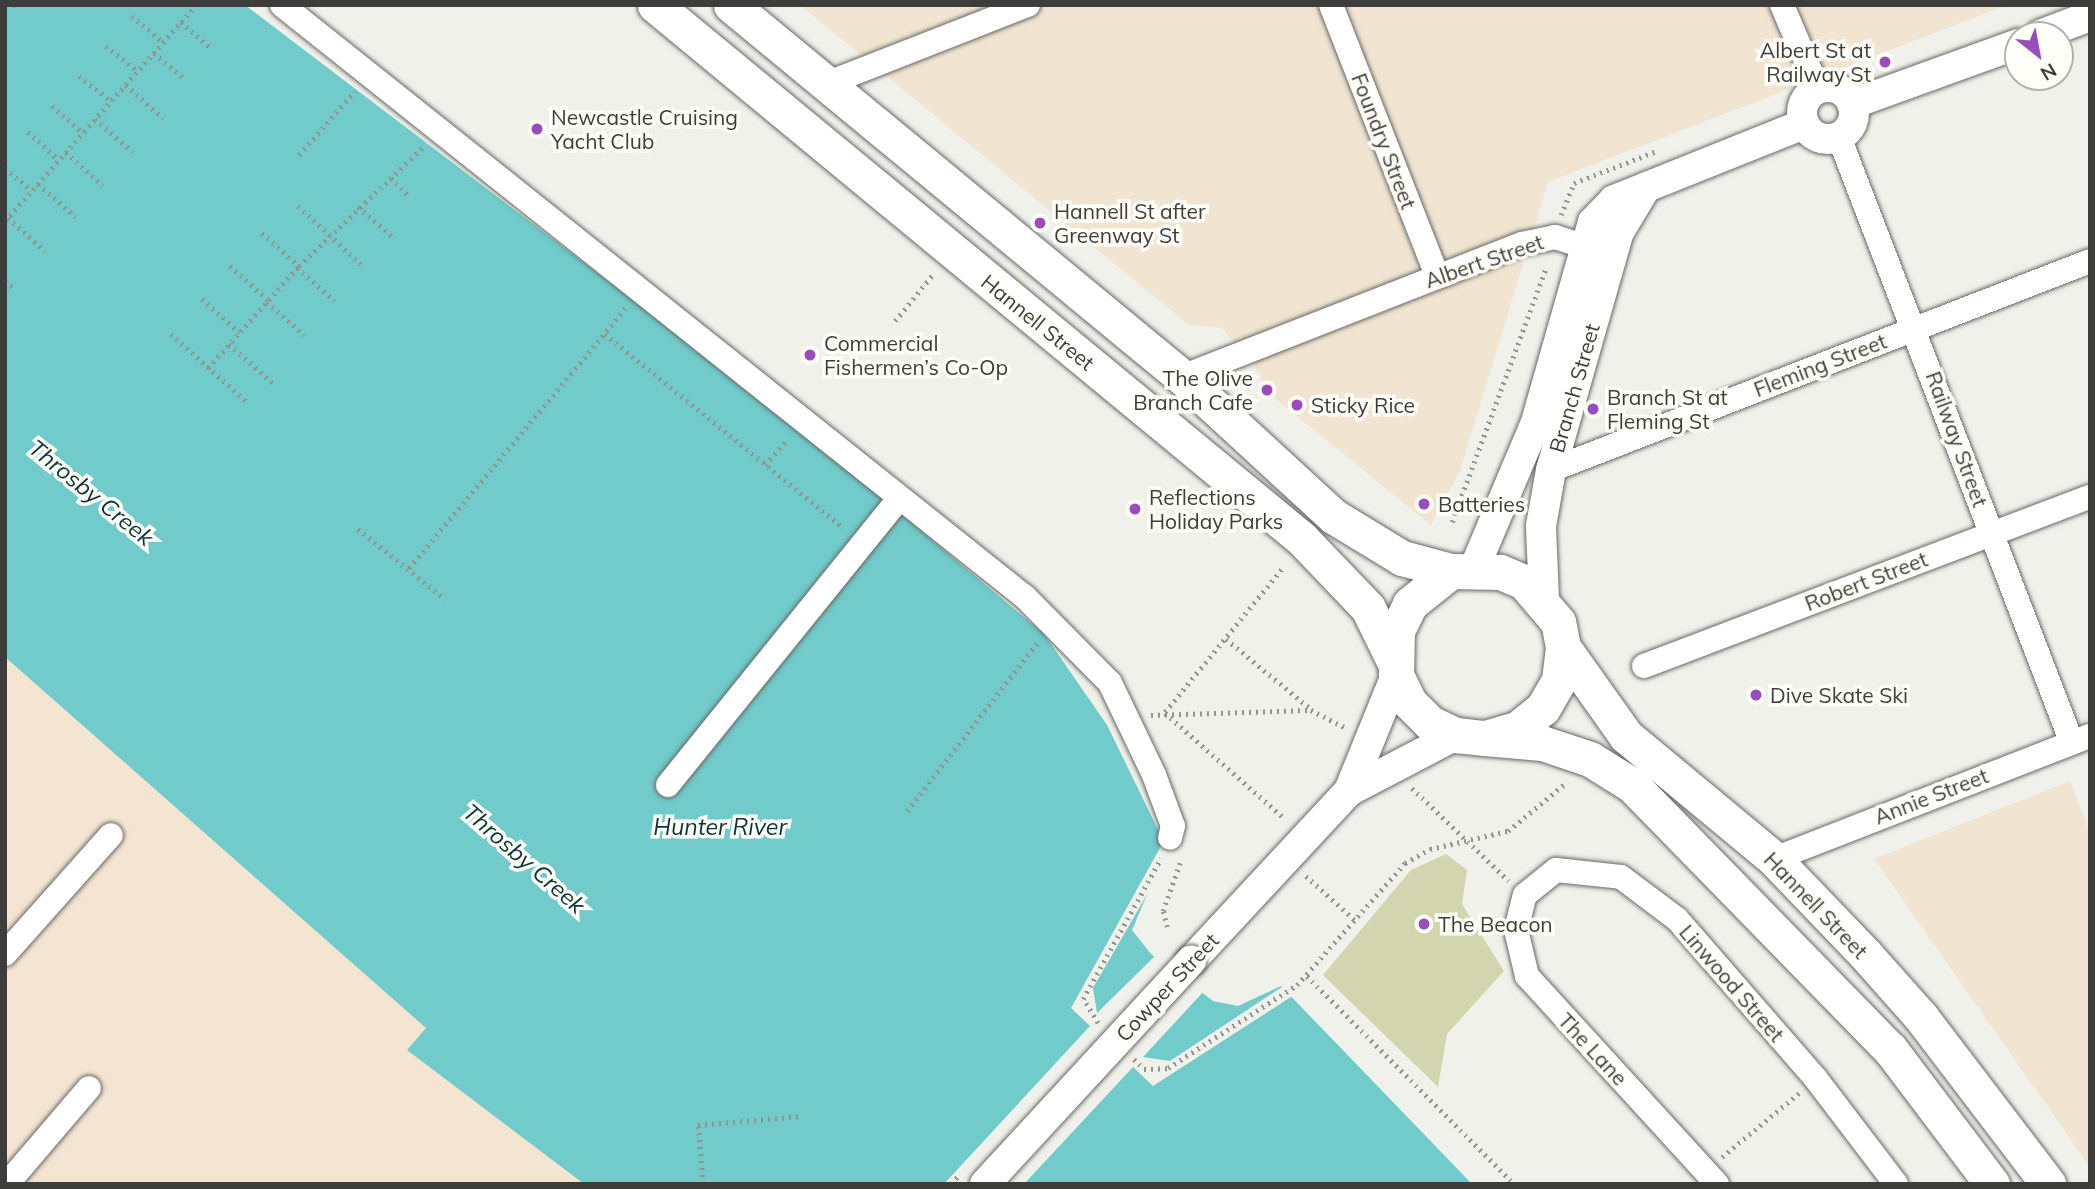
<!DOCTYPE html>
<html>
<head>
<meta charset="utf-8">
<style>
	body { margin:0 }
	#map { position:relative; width:2095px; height:1189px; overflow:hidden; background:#f1f1ec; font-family:Mulish,sans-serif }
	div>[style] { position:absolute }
	.commercial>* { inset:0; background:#f1e5d1 }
	.industrial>* { inset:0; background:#f4e4d2 }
	.green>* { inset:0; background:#d1d6af }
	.water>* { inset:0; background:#70cbca }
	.pier>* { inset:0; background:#f1f1ec }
	.path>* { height:4.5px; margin-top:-2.25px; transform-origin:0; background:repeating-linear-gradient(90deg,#949491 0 2px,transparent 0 7px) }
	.roads { filter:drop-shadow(0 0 2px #696864) drop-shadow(0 0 2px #696864) }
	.minor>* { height:24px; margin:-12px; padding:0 12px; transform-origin:12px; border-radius:12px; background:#fff }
	.major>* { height:30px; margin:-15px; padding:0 15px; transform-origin:15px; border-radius:15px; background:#fff }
	.major>.ring { margin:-15px; padding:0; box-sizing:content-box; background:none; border:30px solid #fff; border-radius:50% }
	.highway>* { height:35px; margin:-17.5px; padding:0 17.5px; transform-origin:17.5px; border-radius:17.5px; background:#fff }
	.path-bridge>* { height:4.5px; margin-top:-2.25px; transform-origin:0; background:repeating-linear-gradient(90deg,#949491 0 2px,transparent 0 7px) }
	.bridges { filter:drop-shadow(0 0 2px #696864) drop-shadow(0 0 2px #696864) }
	.major-bridge>* { height:30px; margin:-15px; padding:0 15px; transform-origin:15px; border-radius:15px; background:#fff }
	.dots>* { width:19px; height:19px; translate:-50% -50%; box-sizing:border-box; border:4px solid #fffef9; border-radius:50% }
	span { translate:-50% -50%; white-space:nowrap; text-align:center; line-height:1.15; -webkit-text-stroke:7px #fffef9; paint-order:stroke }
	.poi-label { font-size:21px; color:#3d3d3b }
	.right { translate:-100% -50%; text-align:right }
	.left { translate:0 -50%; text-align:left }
	.street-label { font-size:21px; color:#3d3d3b }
	.water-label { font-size:23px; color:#083535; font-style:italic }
	.frame { position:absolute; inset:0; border:7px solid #3d3d3b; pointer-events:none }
	.north { position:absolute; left:2004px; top:21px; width:70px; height:70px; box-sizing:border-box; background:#fffef9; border:2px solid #b1b1ad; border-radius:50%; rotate:149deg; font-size:19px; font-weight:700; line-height:28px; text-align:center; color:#3d3d3b }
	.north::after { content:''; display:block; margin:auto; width:24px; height:32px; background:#9b4cbc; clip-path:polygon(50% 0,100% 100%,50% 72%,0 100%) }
</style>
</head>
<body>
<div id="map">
	<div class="commercial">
		<div style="clip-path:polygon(800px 5px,2007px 5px,1548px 182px,1460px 471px,1431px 525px,1261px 387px,1262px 376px,1222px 328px,1189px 325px)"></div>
		<div style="clip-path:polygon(2070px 781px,2090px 832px,2090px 1167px,1874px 859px)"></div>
	</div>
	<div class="industrial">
		<div style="clip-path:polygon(5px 657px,426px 1028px,408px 1050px,584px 1184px,5px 1184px)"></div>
	</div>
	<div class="green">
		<div style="clip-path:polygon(1446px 854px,1467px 870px,1462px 904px,1504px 971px,1447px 1034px,1438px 1087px,1323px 975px,1411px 870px)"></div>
	</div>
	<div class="water">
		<div style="clip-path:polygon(5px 5px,245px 5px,633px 300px,893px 507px,1044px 634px,1107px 725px,1167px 848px,1132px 930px,1151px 954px,1213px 1001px,1238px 1006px,1281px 986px,1472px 1184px,584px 1184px,407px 1050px,426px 1028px,5px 657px)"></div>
	</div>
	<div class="pier">
		<div style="clip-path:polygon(1165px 839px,1170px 849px,1160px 872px,1093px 988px,1097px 1013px,1157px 954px,1205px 990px,1143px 1057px,1170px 1061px,1285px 985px,1294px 995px,1153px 1086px,1133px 1067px,1024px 1184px,944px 1184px,1090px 1026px,1071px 1008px)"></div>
	</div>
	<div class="path">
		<div style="left:14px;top:5px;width:6px;rotate:45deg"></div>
		<div style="left:132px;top:16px;width:40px;rotate:40deg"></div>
		<div style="left:181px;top:22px;width:40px;rotate:41deg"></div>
		<div style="left:106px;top:46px;width:41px;rotate:38deg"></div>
		<div style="left:154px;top:53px;width:40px;rotate:40deg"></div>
		<div style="left:79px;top:76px;width:41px;rotate:38deg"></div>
		<div style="left:126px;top:85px;width:50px;rotate:41.7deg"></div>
		<div style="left:52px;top:106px;width:41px;rotate:41.1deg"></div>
		<div style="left:95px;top:119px;width:50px;rotate:41deg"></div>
		<div style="left:28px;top:132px;width:42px;rotate:42.1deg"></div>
		<div style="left:66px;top:152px;width:50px;rotate:42.6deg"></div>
		<div style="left:299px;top:155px;width:85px;rotate:-48.8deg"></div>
		<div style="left:5px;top:168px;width:35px;rotate:40deg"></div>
		<div style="left:391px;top:178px;width:27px;rotate:45deg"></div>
		<div style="left:38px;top:184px;width:50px;rotate:41deg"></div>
		<div style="left:298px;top:206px;width:90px;rotate:42.7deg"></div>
		<div style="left:358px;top:207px;width:46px;rotate:40.6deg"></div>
		<div style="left:1561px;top:215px;width:35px;rotate:-68deg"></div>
		<div style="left:1574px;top:183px;width:89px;rotate:-21.1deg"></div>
		<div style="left:8px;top:218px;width:50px;rotate:41.7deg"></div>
		<div style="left:5px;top:221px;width:288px;rotate:-48.5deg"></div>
		<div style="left:262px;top:233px;width:50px;rotate:41.7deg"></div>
		<div style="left:230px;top:266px;width:51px;rotate:41.8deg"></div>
		<div style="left:297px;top:268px;width:50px;rotate:41deg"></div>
		<div style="left:5px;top:281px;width:11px;rotate:38deg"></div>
		<div style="left:202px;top:299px;width:50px;rotate:41.7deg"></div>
		<div style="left:267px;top:302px;width:50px;rotate:41.7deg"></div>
		<div style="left:895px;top:321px;width:62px;rotate:-50.9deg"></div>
		<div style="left:171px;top:334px;width:102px;rotate:41.8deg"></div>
		<div style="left:605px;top:334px;width:308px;rotate:39.1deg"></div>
		<div style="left:229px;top:344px;width:59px;rotate:41.6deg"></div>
		<div style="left:208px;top:368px;width:137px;rotate:-48.3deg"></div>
		<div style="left:299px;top:266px;width:173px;rotate:-43.8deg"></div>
		<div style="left:765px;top:465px;width:35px;rotate:-49deg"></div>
		<div style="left:1452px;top:522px;width:269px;rotate:-69.7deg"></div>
		<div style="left:358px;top:529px;width:112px;rotate:38.8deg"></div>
		<div style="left:409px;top:568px;width:339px;rotate:-50.2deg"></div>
		<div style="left:1226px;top:639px;width:110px;rotate:39.5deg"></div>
		<div style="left:1165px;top:712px;width:188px;rotate:-50.8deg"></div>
		<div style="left:1165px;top:713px;width:156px;rotate:41.4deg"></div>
		<div style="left:1151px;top:715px;width:160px;rotate:-1.8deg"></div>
		<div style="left:1311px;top:710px;width:39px;rotate:27deg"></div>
		<div style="left:1412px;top:788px;width:134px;rotate:43.8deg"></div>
		<div style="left:907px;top:811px;width:212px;rotate:-52.3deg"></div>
		<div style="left:1306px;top:876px;width:66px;rotate:41.9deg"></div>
		<div style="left:1167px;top:927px;width:16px;rotate:-104deg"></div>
		<div style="left:1163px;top:911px;width:54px;rotate:-70.6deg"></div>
		<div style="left:1307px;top:976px;width:293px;rotate:45.1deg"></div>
		<div style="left:1098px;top:1023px;width:28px;rotate:-122deg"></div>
		<div style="left:1083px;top:999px;width:161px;rotate:-61deg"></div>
		<div style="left:1134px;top:1059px;width:14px;rotate:45deg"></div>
		<div style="left:1144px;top:1069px;width:24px;rotate:-2deg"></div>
		<div style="left:1168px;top:1068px;width:153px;rotate:-32.8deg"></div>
		<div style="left:1297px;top:985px;width:163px;rotate:-48.5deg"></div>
		<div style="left:1405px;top:863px;width:29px;rotate:-29deg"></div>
		<div style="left:1430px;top:849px;width:80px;rotate:-13deg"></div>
		<div style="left:1508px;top:831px;width:77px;rotate:-39.7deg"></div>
		<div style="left:1722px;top:1157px;width:100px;rotate:-39.7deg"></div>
		<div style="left:703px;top:1184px;width:59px;rotate:-94.8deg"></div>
		<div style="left:698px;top:1125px;width:103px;rotate:-5deg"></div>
	</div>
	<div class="roads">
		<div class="minor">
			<div style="left:282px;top:5px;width:950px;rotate:38.55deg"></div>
			<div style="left:1025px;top:597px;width:121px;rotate:45.3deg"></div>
			<div style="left:1110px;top:683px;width:102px;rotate:64.4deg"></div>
			<div style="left:1154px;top:775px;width:54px;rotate:69.6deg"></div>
			<div style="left:1173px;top:826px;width:12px;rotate:104deg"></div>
			<div style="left:1331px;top:5px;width:291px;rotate:68.6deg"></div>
			<div style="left:1782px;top:5px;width:91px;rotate:66.8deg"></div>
			<div style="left:826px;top:84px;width:217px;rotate:-21.4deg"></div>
			<div style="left:1839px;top:137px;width:649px;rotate:68.97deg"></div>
			<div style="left:1182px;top:377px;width:365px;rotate:-21.4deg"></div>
			<div style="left:1522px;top:244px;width:34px;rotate:-12deg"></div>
			<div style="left:1555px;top:237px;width:29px;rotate:18deg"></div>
			<div style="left:1551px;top:470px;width:578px;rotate:-21.19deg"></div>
			<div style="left:1644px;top:666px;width:477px;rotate:-20.8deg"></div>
			<div style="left:668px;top:785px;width:357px;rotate:-51.1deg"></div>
			<div style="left:1774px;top:859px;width:339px;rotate:-21.3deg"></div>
			<div style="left:5px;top:954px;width:159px;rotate:-48.3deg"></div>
			<div style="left:7px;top:1184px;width:126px;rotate:-49.5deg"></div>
			<div style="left:1717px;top:1184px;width:282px;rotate:-132.4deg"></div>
			<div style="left:1527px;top:976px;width:47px;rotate:-103.4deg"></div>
			<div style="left:1516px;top:930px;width:36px;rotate:-76deg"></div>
			<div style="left:1525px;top:895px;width:40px;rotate:-39deg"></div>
			<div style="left:1556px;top:870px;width:65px;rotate:6.1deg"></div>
			<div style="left:1621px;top:877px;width:70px;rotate:36.9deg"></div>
			<div style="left:1677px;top:919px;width:212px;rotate:49deg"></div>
			<div style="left:1816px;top:1079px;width:132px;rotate:52.7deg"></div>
		</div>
		<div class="major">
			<div style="left:2040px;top:35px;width:53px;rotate:-20.8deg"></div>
			<div class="ring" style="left:1802px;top:87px;width:22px;height:22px"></div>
			<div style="left:1852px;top:104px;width:177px;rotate:-19.9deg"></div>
			<div style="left:1474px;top:569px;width:160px;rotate:-67.1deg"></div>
			<div style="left:1536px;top:422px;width:208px;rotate:-74.1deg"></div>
			<div style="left:1593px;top:222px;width:30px;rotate:-46deg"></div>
			<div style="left:1614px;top:200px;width:205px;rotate:-21.8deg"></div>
			<div style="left:1544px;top:599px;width:73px;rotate:-92.4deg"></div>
			<div style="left:1541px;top:526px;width:57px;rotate:-79.9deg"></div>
			<div style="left:1551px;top:470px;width:248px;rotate:-74.1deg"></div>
			<div style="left:1619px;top:232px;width:52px;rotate:-59deg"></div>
			<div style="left:1349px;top:791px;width:121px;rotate:-27.6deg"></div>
			<div style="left:1191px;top:961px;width:232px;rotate:-47.1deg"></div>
			<div style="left:1349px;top:791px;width:125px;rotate:-67.9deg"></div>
		</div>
		<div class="highway">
			<div style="left:655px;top:5px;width:839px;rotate:39.53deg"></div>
			<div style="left:1302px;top:539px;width:95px;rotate:46.3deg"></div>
			<div style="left:1368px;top:608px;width:59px;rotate:63.9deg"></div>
			<div style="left:731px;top:5px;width:585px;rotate:39.52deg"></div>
			<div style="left:1182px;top:377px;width:205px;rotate:42.6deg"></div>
			<div style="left:1333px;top:516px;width:81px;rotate:31.3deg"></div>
			<div style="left:1402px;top:558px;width:51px;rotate:14.9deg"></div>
			<div style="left:1563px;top:647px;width:109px;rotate:54.7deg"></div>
			<div style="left:1626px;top:736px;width:192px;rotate:39.7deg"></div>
			<div style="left:1774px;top:859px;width:133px;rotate:46.2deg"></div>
			<div style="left:1866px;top:955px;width:83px;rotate:48.4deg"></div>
			<div style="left:1921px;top:1017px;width:210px;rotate:52.7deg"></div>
			<div style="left:1485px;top:738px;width:33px;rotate:-16deg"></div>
			<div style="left:1517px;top:729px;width:33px;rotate:-39deg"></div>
			<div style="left:1543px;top:708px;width:32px;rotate:-60deg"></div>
			<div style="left:1559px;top:680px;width:33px;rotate:-83deg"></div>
			<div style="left:1563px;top:647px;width:25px;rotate:-101deg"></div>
			<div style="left:1558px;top:622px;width:52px;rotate:-130.4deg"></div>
			<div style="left:1524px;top:582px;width:26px;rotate:-157deg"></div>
			<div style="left:1500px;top:572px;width:49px;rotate:-178.8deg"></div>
			<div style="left:1451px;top:571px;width:53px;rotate:141.2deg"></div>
			<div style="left:1410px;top:604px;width:30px;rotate:116deg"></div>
			<div style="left:1397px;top:631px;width:44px;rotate:91.3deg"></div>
			<div style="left:1396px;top:675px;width:30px;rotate:64deg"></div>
			<div style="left:1409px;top:702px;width:30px;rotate:45deg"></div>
			<div style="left:1430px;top:723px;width:29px;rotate:25deg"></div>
			<div style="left:1456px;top:735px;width:29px;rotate:6deg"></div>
			<div style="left:1485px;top:738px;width:57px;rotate:5deg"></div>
			<div style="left:1542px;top:743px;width:51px;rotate:18.4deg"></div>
			<div style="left:1590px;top:759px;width:49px;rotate:31.8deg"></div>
			<div style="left:1632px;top:785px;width:369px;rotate:45.7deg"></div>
			<div style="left:1890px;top:1049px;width:169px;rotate:52.9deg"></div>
		</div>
	</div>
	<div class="path-bridge">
		<div style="left:951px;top:1184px;width:13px;rotate:-48deg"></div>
	</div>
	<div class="bridges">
		<div class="major-bridge">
			<div style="left:985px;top:1184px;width:304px;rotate:-47.3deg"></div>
		</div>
	</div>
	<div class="dots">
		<div style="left:1885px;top:62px;background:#9b4cbc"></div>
		<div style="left:537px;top:129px;background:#9b4cbc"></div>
		<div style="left:1040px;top:223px;background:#9b4cbc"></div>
		<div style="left:810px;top:355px;background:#9b4cbc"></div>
		<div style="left:1267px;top:390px;background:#9b4cbc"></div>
		<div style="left:1297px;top:405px;background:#9b4cbc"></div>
		<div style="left:1593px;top:409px;background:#9b4cbc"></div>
		<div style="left:1424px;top:504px;background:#9b4cbc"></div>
		<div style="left:1135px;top:509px;background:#9b4cbc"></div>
		<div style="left:1756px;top:695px;background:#9b4cbc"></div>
		<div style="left:1424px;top:924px;background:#9b4cbc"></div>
	</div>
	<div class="poi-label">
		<span class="right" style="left:1871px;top:62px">Albert St at<br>Railway St</span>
		<span class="left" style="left:551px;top:129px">Newcastle Cruising<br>Yacht Club</span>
		<span class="left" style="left:1054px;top:223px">Hannell St after<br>Greenway St</span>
		<span class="left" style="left:824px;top:355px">Commercial<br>Fishermen’s Co-Op</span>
		<span class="right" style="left:1253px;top:390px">The Olive<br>Branch Cafe</span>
		<span class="left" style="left:1607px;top:409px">Branch St at<br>Fleming St</span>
		<span class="left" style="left:1311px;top:405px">Sticky Rice</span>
		<span class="left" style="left:1149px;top:509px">Reflections<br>Holiday Parks</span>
		<span class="left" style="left:1438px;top:504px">Batteries</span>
		<span class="left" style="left:1770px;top:695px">Dive Skate Ski</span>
		<span class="left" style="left:1438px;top:924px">The Beacon</span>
	</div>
	<div class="street-label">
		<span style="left:1384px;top:141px;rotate:69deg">Foundry Street</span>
		<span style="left:1484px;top:261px;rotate:-19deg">Albert Street</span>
		<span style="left:1038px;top:322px;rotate:39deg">Hannell Street</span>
		<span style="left:1820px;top:365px;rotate:-21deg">Fleming Street</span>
		<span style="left:1574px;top:388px;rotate:-74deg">Branch Street</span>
		<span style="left:1957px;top:439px;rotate:70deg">Railway Street</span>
		<span style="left:1866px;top:581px;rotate:-21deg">Robert Street</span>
		<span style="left:1931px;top:796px;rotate:-21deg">Annie Street</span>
		<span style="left:1816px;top:905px;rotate:46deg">Hannell Street</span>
		<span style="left:1732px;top:983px;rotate:49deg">Linwood Street</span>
		<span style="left:1167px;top:987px;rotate:-47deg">Cowper Street</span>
		<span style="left:1593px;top:1049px;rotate:47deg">The Lane</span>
	</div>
	<div class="water-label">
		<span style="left:91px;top:493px;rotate:39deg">Throsby Creek</span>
		<span style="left:720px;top:827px">Hunter River</span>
		<span style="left:524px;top:859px;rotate:41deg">Throsby Creek</span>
	</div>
	<div class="frame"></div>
	<div class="north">N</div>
</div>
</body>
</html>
